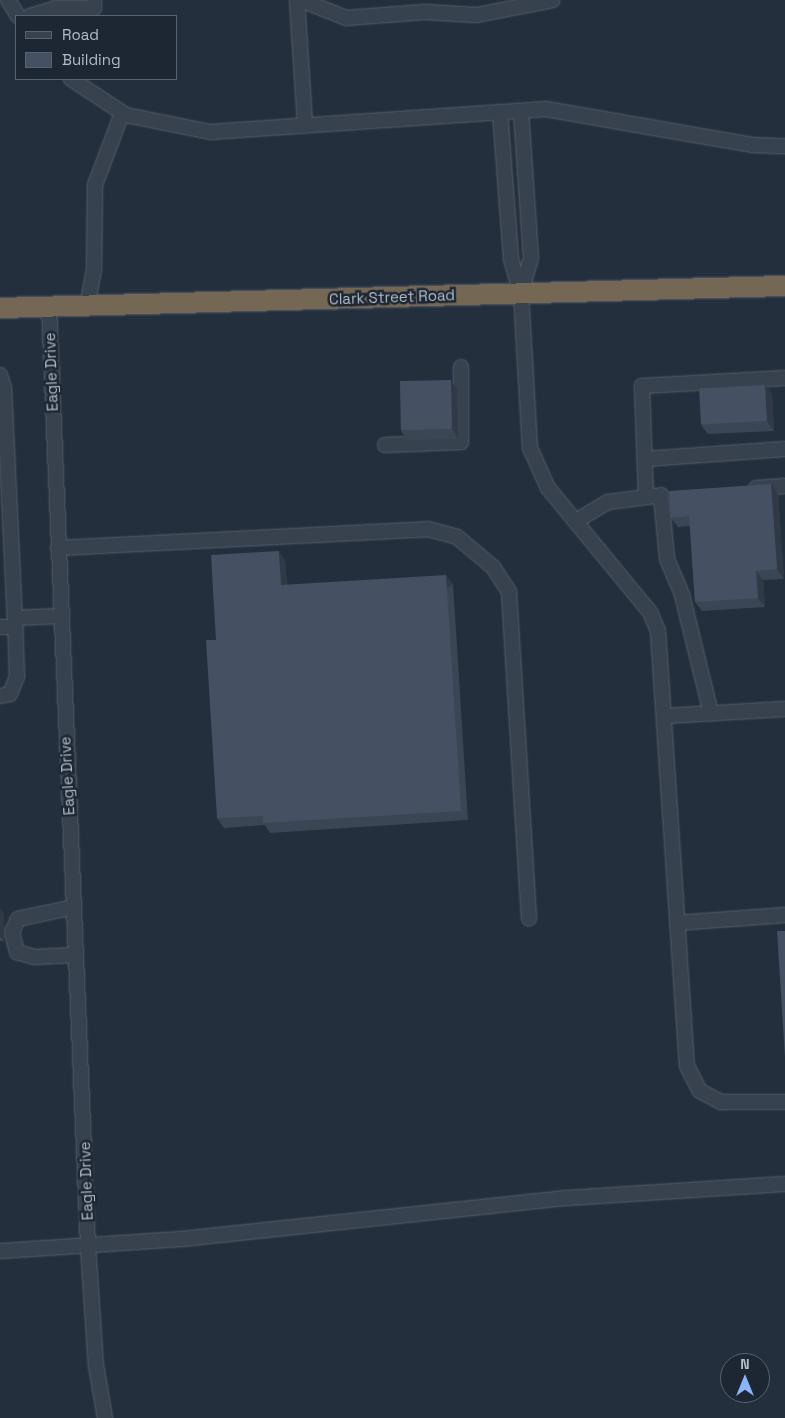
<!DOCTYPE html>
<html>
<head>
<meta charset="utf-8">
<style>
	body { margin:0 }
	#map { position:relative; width:785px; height:1418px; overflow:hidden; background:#242f3e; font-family:"Space Grotesk",sans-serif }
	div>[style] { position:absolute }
	.roads { filter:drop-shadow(0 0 1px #565f6c) drop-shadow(0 0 1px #565f6c) }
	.minor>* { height:14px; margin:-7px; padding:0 7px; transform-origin:7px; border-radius:7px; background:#38414e }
	.highway>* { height:20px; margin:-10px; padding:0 10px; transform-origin:10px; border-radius:10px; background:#746855 }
	.wall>* { inset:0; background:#3b4654 }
	.shaded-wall>* { inset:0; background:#303945; transform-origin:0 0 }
	.building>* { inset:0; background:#455162; transform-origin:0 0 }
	span { translate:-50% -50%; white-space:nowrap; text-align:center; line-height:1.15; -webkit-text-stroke:5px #1d2633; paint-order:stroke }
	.street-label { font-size:15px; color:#b4bcc9 }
	.legend { position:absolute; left:15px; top:15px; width:162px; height:65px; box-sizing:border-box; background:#1d2633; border:1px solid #59626f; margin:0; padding:6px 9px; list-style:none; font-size:15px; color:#b4bcc9 }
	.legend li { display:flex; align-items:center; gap:10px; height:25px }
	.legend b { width:25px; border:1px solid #59626f }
	.north { position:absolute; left:720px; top:1353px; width:50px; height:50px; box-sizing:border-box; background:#1d2633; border:1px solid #59626f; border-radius:50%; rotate:0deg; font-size:14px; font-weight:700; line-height:20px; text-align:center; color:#b4bcc9 }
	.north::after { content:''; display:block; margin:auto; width:18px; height:22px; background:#8ab4f8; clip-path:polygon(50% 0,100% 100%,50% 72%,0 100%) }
</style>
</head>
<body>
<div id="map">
	<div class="roads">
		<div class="minor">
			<div style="left:8px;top:0;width:19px;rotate:58deg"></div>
			<div style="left:297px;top:0;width:125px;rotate:86.3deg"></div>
			<div style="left:301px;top:0;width:48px;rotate:21.8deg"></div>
			<div style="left:346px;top:18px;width:79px;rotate:-4.3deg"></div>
			<div style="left:425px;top:12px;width:52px;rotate:3.3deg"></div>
			<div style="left:477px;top:15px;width:77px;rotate:-11.2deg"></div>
			<div style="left:30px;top:16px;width:27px;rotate:-17deg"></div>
			<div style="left:56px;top:8px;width:38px"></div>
			<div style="left:94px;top:8px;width:8px;rotate:-90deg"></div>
			<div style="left:71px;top:79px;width:66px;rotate:33.2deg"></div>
			<div style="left:126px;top:115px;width:86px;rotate:11.4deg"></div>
			<div style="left:210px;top:132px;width:337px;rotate:-3.9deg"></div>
			<div style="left:546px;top:109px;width:209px;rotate:9.9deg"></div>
			<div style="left:752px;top:145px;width:33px;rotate:2deg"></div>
			<div style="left:521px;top:111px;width:147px;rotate:86.1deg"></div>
			<div style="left:531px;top:258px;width:35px;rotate:106deg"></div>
			<div style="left:500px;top:112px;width:147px;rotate:85.7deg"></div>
			<div style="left:511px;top:259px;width:35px;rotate:74deg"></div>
			<div style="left:521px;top:293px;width:155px;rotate:86.7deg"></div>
			<div style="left:530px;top:448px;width:44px;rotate:65.8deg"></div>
			<div style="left:548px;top:488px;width:161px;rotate:50.6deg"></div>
			<div style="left:650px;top:612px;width:21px;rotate:67deg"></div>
			<div style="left:658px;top:631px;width:436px;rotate:86.2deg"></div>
			<div style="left:687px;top:1066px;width:28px;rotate:63deg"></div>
			<div style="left:700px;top:1091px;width:24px;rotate:28deg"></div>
			<div style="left:721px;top:1102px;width:64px"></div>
			<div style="left:87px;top:306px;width:36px;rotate:-79deg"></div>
			<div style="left:94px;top:271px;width:86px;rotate:-89.3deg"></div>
			<div style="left:95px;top:185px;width:77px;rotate:-69.4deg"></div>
			<div style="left:49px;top:307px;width:940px;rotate:87.62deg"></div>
			<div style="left:88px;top:1246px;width:119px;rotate:86.2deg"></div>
			<div style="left:96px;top:1365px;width:54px;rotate:80.4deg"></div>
			<div style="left:0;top:375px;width:14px;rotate:73deg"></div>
			<div style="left:4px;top:388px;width:230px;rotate:87.3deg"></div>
			<div style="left:385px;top:445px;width:76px;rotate:-2.3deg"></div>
			<div style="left:461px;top:442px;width:75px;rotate:-90deg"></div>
			<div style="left:645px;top:459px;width:140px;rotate:-4.1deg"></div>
			<div style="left:756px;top:488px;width:29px;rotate:-4deg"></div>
			<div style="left:661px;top:495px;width:64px;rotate:84.6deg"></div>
			<div style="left:667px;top:559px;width:39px;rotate:67deg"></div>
			<div style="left:682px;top:595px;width:122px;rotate:76.2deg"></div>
			<div style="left:646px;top:496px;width:110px;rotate:-92.1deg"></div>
			<div style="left:642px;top:386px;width:143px;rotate:-3.2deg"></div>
			<div style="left:576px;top:521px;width:37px;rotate:-31deg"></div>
			<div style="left:608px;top:502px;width:47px;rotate:-7.3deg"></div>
			<div style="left:58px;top:548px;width:370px;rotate:-2.9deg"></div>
			<div style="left:428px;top:529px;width:30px;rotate:15deg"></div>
			<div style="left:457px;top:537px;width:47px;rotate:39.8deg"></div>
			<div style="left:493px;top:567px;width:30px;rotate:57deg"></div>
			<div style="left:509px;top:592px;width:327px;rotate:86.5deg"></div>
			<div style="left:0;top:627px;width:15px"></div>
			<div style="left:0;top:696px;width:10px;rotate:-11deg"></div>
			<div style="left:10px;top:694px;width:18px;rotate:-68deg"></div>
			<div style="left:17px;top:677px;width:59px;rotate:-91.9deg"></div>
			<div style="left:15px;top:618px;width:44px;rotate:-2.6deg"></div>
			<div style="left:665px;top:716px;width:120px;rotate:-3.3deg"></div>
			<div style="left:74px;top:907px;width:57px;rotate:167.9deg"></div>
			<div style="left:18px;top:919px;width:14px;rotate:115deg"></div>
			<div style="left:12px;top:932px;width:21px;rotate:76deg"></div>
			<div style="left:17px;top:952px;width:18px;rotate:16deg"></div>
			<div style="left:34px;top:957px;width:42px;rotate:-2.7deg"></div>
			<div style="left:677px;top:923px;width:108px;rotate:-4.2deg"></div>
			<div style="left:0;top:1251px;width:182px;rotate:-3.8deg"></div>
			<div style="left:182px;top:1239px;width:387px;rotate:-6.1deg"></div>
			<div style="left:567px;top:1198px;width:218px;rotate:-3.7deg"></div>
		</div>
		<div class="highway">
			<div style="left:0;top:308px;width:785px;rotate:-1.61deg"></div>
		</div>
	</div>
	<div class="wall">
		<div style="clip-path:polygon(765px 385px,772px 394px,774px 431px,708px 434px,701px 425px)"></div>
		<div style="clip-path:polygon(457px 389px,458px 439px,407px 440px,401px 431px)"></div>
		<div style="clip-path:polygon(771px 484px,778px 494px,784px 579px,763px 580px,765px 607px,702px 611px,695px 602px,690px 526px,678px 527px,671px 518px)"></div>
		<div style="clip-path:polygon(285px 560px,287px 585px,453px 584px,468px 820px,270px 833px,265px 825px,224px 828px,217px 818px,216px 640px)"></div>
		<div style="clip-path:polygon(0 909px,4px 914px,4px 941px,0 941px)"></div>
	</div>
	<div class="shaded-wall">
		<div style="clip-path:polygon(451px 380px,457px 389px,458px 439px,452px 429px)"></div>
		<div style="clip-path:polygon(765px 385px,772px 394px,774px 431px,767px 421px)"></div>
		<div style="clip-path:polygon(771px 484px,778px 494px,784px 579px,777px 569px)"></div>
		<div style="clip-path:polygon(279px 551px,285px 560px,287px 595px,281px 585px)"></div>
		<div style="clip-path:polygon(756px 571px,763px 580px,765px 607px,758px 598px)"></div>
		<div style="left:446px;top:575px;width:11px;height:236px;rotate:52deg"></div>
		<div style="clip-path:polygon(0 909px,4px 914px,4px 941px,0 936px)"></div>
	</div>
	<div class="building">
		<div style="left:451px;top:380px;width:49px;height:51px;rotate:89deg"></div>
		<div style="left:765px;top:385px;width:36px;height:66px;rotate:87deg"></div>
		<div style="clip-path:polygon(771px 484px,777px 569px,756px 571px,758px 598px,695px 602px,689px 516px,671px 518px,669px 491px)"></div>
		<div style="clip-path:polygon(279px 551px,281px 585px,446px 575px,461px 811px,263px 823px,263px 816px,217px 818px,206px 640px,216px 640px,211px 555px)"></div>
		<div style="clip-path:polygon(777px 931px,785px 931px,785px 1057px)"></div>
	</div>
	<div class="street-label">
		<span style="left:392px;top:297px;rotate:-2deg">Clark Street Road</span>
		<span style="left:51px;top:372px;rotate:-92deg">Eagle Drive</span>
		<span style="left:67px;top:776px;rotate:-93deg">Eagle Drive</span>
		<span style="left:86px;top:1181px;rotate:-92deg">Eagle Drive</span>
	</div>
	<ul class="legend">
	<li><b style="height:6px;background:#38414e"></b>Road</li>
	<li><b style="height:14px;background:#455162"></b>Building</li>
	</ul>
	<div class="north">N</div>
</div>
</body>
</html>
